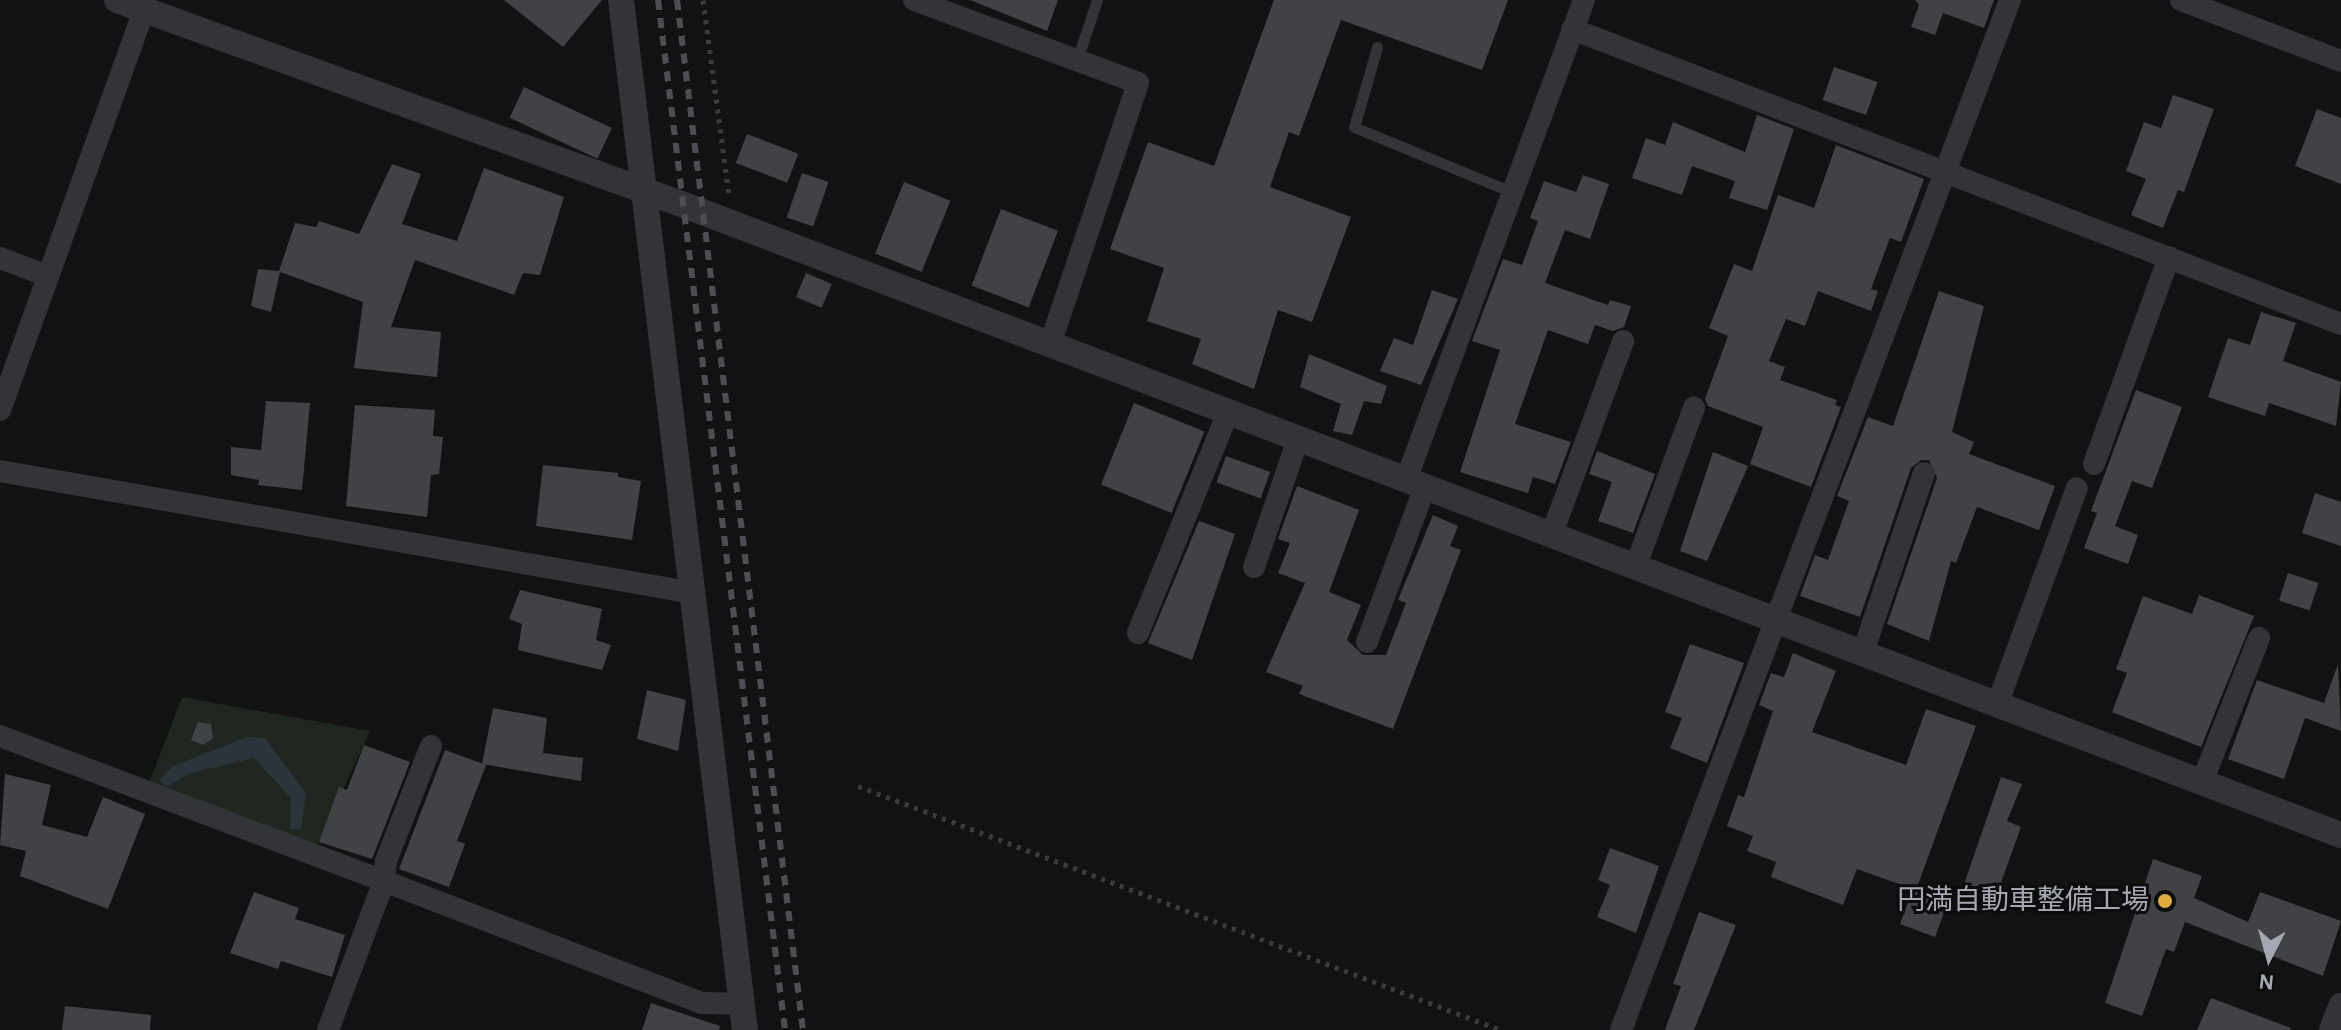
<!DOCTYPE html>
<html>
<head>
<meta charset="utf-8">
<style>
	body { margin:0 }
	#map { position:relative; width:2341px; height:1030px; overflow:hidden; background:#121213; font-family:"Alegreya Sans","Noto Sans JP",sans-serif }
	div>[style] { position:absolute }
	.green>* { inset:0; background:#1f251f }
	.water>* { inset:0; background:#2c343b }
	.building>* { inset:0; background:#414246; transform-origin:0 0 }
	.path>* { height:5px; margin-top:-2.5px; transform-origin:0; background:repeating-linear-gradient(90deg,#393b3f 0 4px,transparent 0 10px) }
	.service>* { height:11px; margin:-5.5px; padding:0 5.5px; transform-origin:5.5px; border-radius:5.5px; background:#333438 }
	.minor>* { height:22px; margin:-11px; padding:0 11px; transform-origin:11px; border-radius:11px; background:#333438 }
	.tertiary>* { height:26px; margin:-13px; padding:0 13px; transform-origin:13px; border-radius:13px; background:#333438 }
	.rail>* { height:6px; margin-top:-3px; transform-origin:0; background:repeating-linear-gradient(90deg,#4c4e53 0 10px,transparent 0 18px) }
	.dots>* { width:22px; height:22px; translate:-50% -50%; box-sizing:border-box; border:4px solid #0d0d0e; border-radius:50% }
	span { translate:-50% -50%; white-space:nowrap; text-align:center; line-height:1.15; -webkit-text-stroke:6px #0d0d0e; paint-order:stroke }
	.poi-label { font-size:28px; color:#a5a8b2 }
	.right { translate:-100% -50%; text-align:right }
	.north { position:absolute; left:2229px; top:918px; width:80px; height:80px; -webkit-text-stroke:6px #0d0d0e; paint-order:stroke; rotate:186deg; font-size:22px; font-weight:700; line-height:32px; text-align:center; color:#a5a8b2 }
	.north::after { content:''; display:block; margin:auto; width:28px; height:36px; background:#a5a8b2; clip-path:polygon(50% 0,100% 100%,50% 72%,0 100%) }
</style>
</head>
<body>
<div id="map">
	<div class="green">
		<div style="clip-path:polygon(182px 697px,370px 731px,318px 845px,149px 783px)"></div>
	</div>
	<div class="water">
		<div style="clip-path:polygon(247px 737px,265px 738px,306px 793px,301px 829px,290px 829px,291px 798px,254px 758px,191px 773px,167px 786px,159px 781px,173px 766px)"></div>
	</div>
	<div class="building">
		<div style="clip-path:polygon(504px 0,602px 0,563px 47px)"></div>
		<div style="clip-path:polygon(970px 0,1058px 0,1047px 31px)"></div>
		<div style="clip-path:polygon(1274px 0,1508px 0,1482px 70px,1341px 20px,1299px 136px,1289px 132px,1270px 187px,1351px 217px,1312px 322px,1278px 310px,1254px 389px,1192px 364px,1201px 339px,1147px 321px,1164px 268px,1110px 249px,1148px 142px,1214px 166px)"></div>
		<div style="clip-path:polygon(1915px 0,1994px 0,1984px 28px,1943px 13px,1935px 35px,1911px 27px,1919px 5px)"></div>
		<div style="left:1834px;top:67px;width:46px;height:35px;rotate:19deg"></div>
		<div style="left:524px;top:87px;width:97px;height:34px;rotate:25deg"></div>
		<div style="clip-path:polygon(2173px 95px,2214px 109px,2184px 192px,2178px 190px,2163px 228px,2131px 215px,2146px 179px,2126px 171px,2144px 122px,2161px 128px)"></div>
		<div style="clip-path:polygon(2317px 109px,2341px 118px,2341px 184px,2295px 166px)"></div>
		<div style="clip-path:polygon(1757px 115px,1794px 129px,1767px 210px,1729px 198px,1735px 181px,1692px 166px,1682px 195px,1632px 178px,1646px 138px,1665px 145px,1673px 122px,1745px 152px)"></div>
		<div style="left:747px;top:134px;width:55px;height:31px;rotate:21deg"></div>
		<div style="clip-path:polygon(1836px 145px,1924px 179px,1901px 242px,1890px 238px,1871px 289px,1878px 291px,1871px 311px,1818px 291px,1805px 326px,1786px 319px,1769px 361px,1785px 367px,1780px 380px,1837px 400px,1835px 405px,1841px 407px,1811px 487px,1750px 464px,1763px 427px,1708px 406px,1705px 399px,1728px 336px,1709px 328px,1734px 264px,1752px 271px,1778px 195px,1814px 208px)"></div>
		<div style="clip-path:polygon(392px 164px,421px 174px,402px 224px,457px 241px,484px 168px,564px 197px,540px 275px,523px 273px,514px 295px,415px 260px,391px 327px,441px 332px,437px 377px,354px 368px,363px 302px,280px 272px,271px 312px,251px 306px,258px 269px,279px 271px,295px 223px,316px 227px,319px 221px,359px 234px)"></div>
		<div style="left:802px;top:173px;width:28px;height:47px;rotate:19deg"></div>
		<div style="clip-path:polygon(1583px 175px,1609px 184px,1590px 239px,1565px 230px,1545px 283px,1608px 305px,1610px 300px,1631px 306px,1624px 327px,1613px 331px,1595px 325px,1588px 344px,1548px 330px,1515px 424px,1571px 442px,1555px 484px,1533px 477px,1528px 493px,1460px 472px,1500px 350px,1472px 341px,1503px 259px,1522px 265px,1538px 221px,1530px 218px,1544px 181px,1576px 192px)"></div>
		<div style="left:904px;top:182px;width:50px;height:77px;rotate:22deg"></div>
		<div style="left:1001px;top:209px;width:61px;height:82px;rotate:21deg"></div>
		<div style="left:806px;top:273px;width:28px;height:26px;rotate:23deg"></div>
		<div style="clip-path:polygon(1432px 290px,1458px 299px,1421px 385px,1380px 371px,1394px 338px,1413px 345px)"></div>
		<div style="clip-path:polygon(1939px 291px,1984px 306px,1952px 432px,1974px 442px,1969px 454px,2055px 486px,2039px 530px,1977px 507px,1956px 563px,1951px 561px,1929px 641px,1887px 624px,1937px 478px,1929px 460px,1921px 460px,1911px 468px,1860px 617px,1800px 596px,1815px 555px,1828px 560px,1849px 501px,1837px 496px,1868px 417px,1893px 426px)"></div>
		<div style="clip-path:polygon(2261px 312px,2296px 323px,2283px 361px,2341px 382px,2336px 426px,2269px 403px,2265px 416px,2208px 397px,2228px 338px,2250px 345px)"></div>
		<div style="clip-path:polygon(1309px 354px,1387px 386px,1381px 404px,1364px 401px,1352px 435px,1333px 431px,1341px 404px,1300px 387px)"></div>
		<div style="clip-path:polygon(2136px 390px,2182px 407px,2152px 488px,2132px 481px,2115px 526px,2138px 535px,2128px 564px,2084px 548px,2097px 513px,2091px 511px)"></div>
		<div style="clip-path:polygon(266px 401px,310px 403px,302px 490px,258px 485px,259px 480px,231px 475px,231px 447px,261px 450px)"></div>
		<div style="left:1134px;top:403px;width:76px;height:88px;rotate:22deg"></div>
		<div style="clip-path:polygon(355px 405px,435px 410px,433px 436px,443px 437px,439px 474px,431px 475px,427px 517px,346px 506px)"></div>
		<div style="clip-path:polygon(1597px 451px,1655px 474px,1633px 533px,1598px 521px,1612px 482px,1589px 474px)"></div>
		<div style="clip-path:polygon(1713px 452px,1748px 466px,1707px 561px,1680px 551px)"></div>
		<div style="left:1226px;top:456px;width:47px;height:28px;rotate:20deg"></div>
		<div style="clip-path:polygon(543px 465px,618px 473px,618px 477px,641px 481px,632px 540px,536px 526px)"></div>
		<div style="clip-path:polygon(1297px 486px,1359px 510px,1329px 592px,1361px 605px,1347px 640px,1363px 655px,1386px 655px,1406px 603px,1398px 600px,1433px 515px,1458px 526px,1450px 546px,1461px 550px,1393px 729px,1299px 694px,1303px 686px,1266px 672px,1305px 583px,1278px 573px,1290px 543px,1278px 539px)"></div>
		<div style="clip-path:polygon(2315px 493px,2341px 502px,2341px 546px,2302px 533px)"></div>
		<div style="clip-path:polygon(1199px 521px,1235px 534px,1192px 660px,1148px 643px)"></div>
		<div style="left:2288px;top:573px;width:32px;height:29px;rotate:18deg"></div>
		<div style="clip-path:polygon(520px 590px,602px 609px,596px 640px,611px 645px,602px 670px,518px 650px,522px 624px,509px 619px)"></div>
		<div style="clip-path:polygon(2199px 595px,2254px 616px,2201px 747px,2112px 712px,2127px 673px,2116px 669px,2143px 596px,2192px 614px)"></div>
		<div style="clip-path:polygon(1690px 644px,1744px 663px,1707px 763px,1670px 748px,1682px 718px,1665px 712px)"></div>
		<div style="clip-path:polygon(1793px 653px,1836px 671px,1812px 732px,1906px 765px,1926px 709px,1976px 726px,1916px 890px,1948px 902px,1935px 937px,1900px 924px,1913px 889px,1857px 869px,1843px 905px,1771px 877px,1776px 862px,1747px 851px,1753px 836px,1727px 826px,1738px 795px,1744px 797px,1773px 711px,1759px 705px,1771px 673px,1784px 677px)"></div>
		<div style="clip-path:polygon(2338px 664px,2341px 731px,2305px 718px,2284px 779px,2228px 759px,2257px 680px,2324px 703px)"></div>
		<div style="clip-path:polygon(647px 690px,686px 700px,678px 751px,637px 739px)"></div>
		<div style="clip-path:polygon(493px 708px,547px 718px,543px 753px,583px 758px,581px 781px,482px 764px)"></div>
		<div style="clip-path:polygon(198px 722px,211px 724px,213px 738px,203px 745px,191px 740px)"></div>
		<div style="clip-path:polygon(364px 745px,410px 762px,372px 859px,319px 842px,339px 787px,347px 790px)"></div>
		<div style="clip-path:polygon(445px 750px,486px 765px,457px 841px,465px 844px,449px 887px,399px 869px)"></div>
		<div style="clip-path:polygon(5px 774px,51px 785px,42px 825px,87px 837px,103px 797px,145px 814px,108px 909px,20px 876px,26px 851px,0 845px)"></div>
		<div style="clip-path:polygon(2001px 777px,2022px 784px,2007px 821px,2021px 827px,1995px 899px,1963px 887px)"></div>
		<div style="clip-path:polygon(1610px 848px,1659px 866px,1636px 933px,1597px 917px,1610px 885px,1598px 880px)"></div>
		<div style="clip-path:polygon(2153px 859px,2202px 876px,2194px 898px,2248px 922px,2260px 892px,2341px 921px,2323px 976px,2185px 922px,2174px 952px,2166px 949px,2142px 1016px,2105px 1003px)"></div>
		<div style="clip-path:polygon(254px 892px,299px 908px,295px 919px,345px 935px,332px 977px,281px 961px,278px 969px,230px 953px)"></div>
		<div style="clip-path:polygon(1699px 912px,1736px 925px,1694px 1030px,1665px 1030px,1681px 986px,1673px 984px)"></div>
		<div style="clip-path:polygon(2211px 998px,2291px 1028px,2290px 1030px,2197px 1030px)"></div>
		<div style="clip-path:polygon(651px 1003px,720px 1026px,719px 1030px,642px 1030px)"></div>
		<div style="clip-path:polygon(65px 1006px,151px 1015px,150px 1030px,62px 1030px)"></div>
	</div>
	<div class="path">
		<div style="left:703px;top:0;width:198px;rotate:82.4deg"></div>
		<div style="left:858px;top:786px;width:688px;rotate:20.78deg"></div>
	</div>
	<div class="service">
		<div style="left:1377px;top:47px;width:83px;rotate:106deg"></div>
		<div style="left:1354px;top:127px;width:168px;rotate:22.4deg"></div>
		<div style="left:1077px;top:60px;width:63px;rotate:-71.6deg"></div>
	</div>
	<div class="minor">
		<div style="left:914px;top:0;width:239px;rotate:20.3deg"></div>
		<div style="left:1138px;top:83px;width:276px;rotate:108.6deg"></div>
		<div style="left:2181px;top:0;width:171px;rotate:20.9deg"></div>
		<div style="left:1572px;top:29px;width:824px;rotate:20.99deg"></div>
		<div style="left:0;top:258px;width:51px;rotate:20.6deg"></div>
		<div style="left:0;top:410px;width:425px;rotate:-70.2deg"></div>
		<div style="left:2094px;top:464px;width:220px;rotate:-70.1deg"></div>
		<div style="left:0;top:471px;width:705px;rotate:9.97deg"></div>
		<div style="left:1406px;top:480px;width:512px;rotate:-69.65deg"></div>
		<div style="left:1551px;top:536px;width:208px;rotate:-69.7deg"></div>
		<div style="left:1254px;top:567px;width:135px;rotate:-71deg"></div>
		<div style="left:1635px;top:568px;width:171px;rotate:-69.8deg"></div>
		<div style="left:1138px;top:633px;width:238px;rotate:-67.8deg"></div>
		<div style="left:1367px;top:642px;width:165px;rotate:-69.5deg"></div>
		<div style="left:1862px;top:655px;width:192px;rotate:-71.2deg"></div>
		<div style="left:1997px;top:705px;width:231px;rotate:-69.8deg"></div>
		<div style="left:0;top:736px;width:410px;rotate:20.7deg"></div>
		<div style="left:384px;top:881px;width:159px;rotate:110.6deg"></div>
		<div style="left:431px;top:746px;width:123px;rotate:111.4deg"></div>
		<div style="left:386px;top:861px;width:20px;rotate:96deg"></div>
		<div style="left:384px;top:881px;width:341px;rotate:21deg"></div>
		<div style="left:702px;top:1003px;width:39px;rotate:1deg"></div>
		<div style="left:2202px;top:782px;width:155px;rotate:-68.4deg"></div>
		<div style="left:1621px;top:1030px;width:1101px;rotate:-69.31deg"></div>
	</div>
	<div class="tertiary">
		<div style="left:117px;top:0;width:603px;rotate:19.88deg"></div>
		<div style="left:684px;top:205px;width:1773px;rotate:20.82deg"></div>
		<div style="left:621px;top:0;width:1037px;rotate:83.14deg"></div>
		<div style="left:2332px;top:1030px;width:26px;rotate:-69deg"></div>
	</div>
	<div class="rail">
		<div style="left:658px;top:0;width:1038px;rotate:82.97deg"></div>
		<div style="left:677px;top:0;width:1038px;rotate:83.03deg"></div>
	</div>
	<div class="dots">
		<div style="left:2165px;top:901px;background:#e0ad3d"></div>
	</div>
	<div class="poi-label">
		<span class="right" style="left:2149px;top:901px">円満自動車整備工場</span>
	</div>
	<div class="north">N</div>
</div>
</body>
</html>
